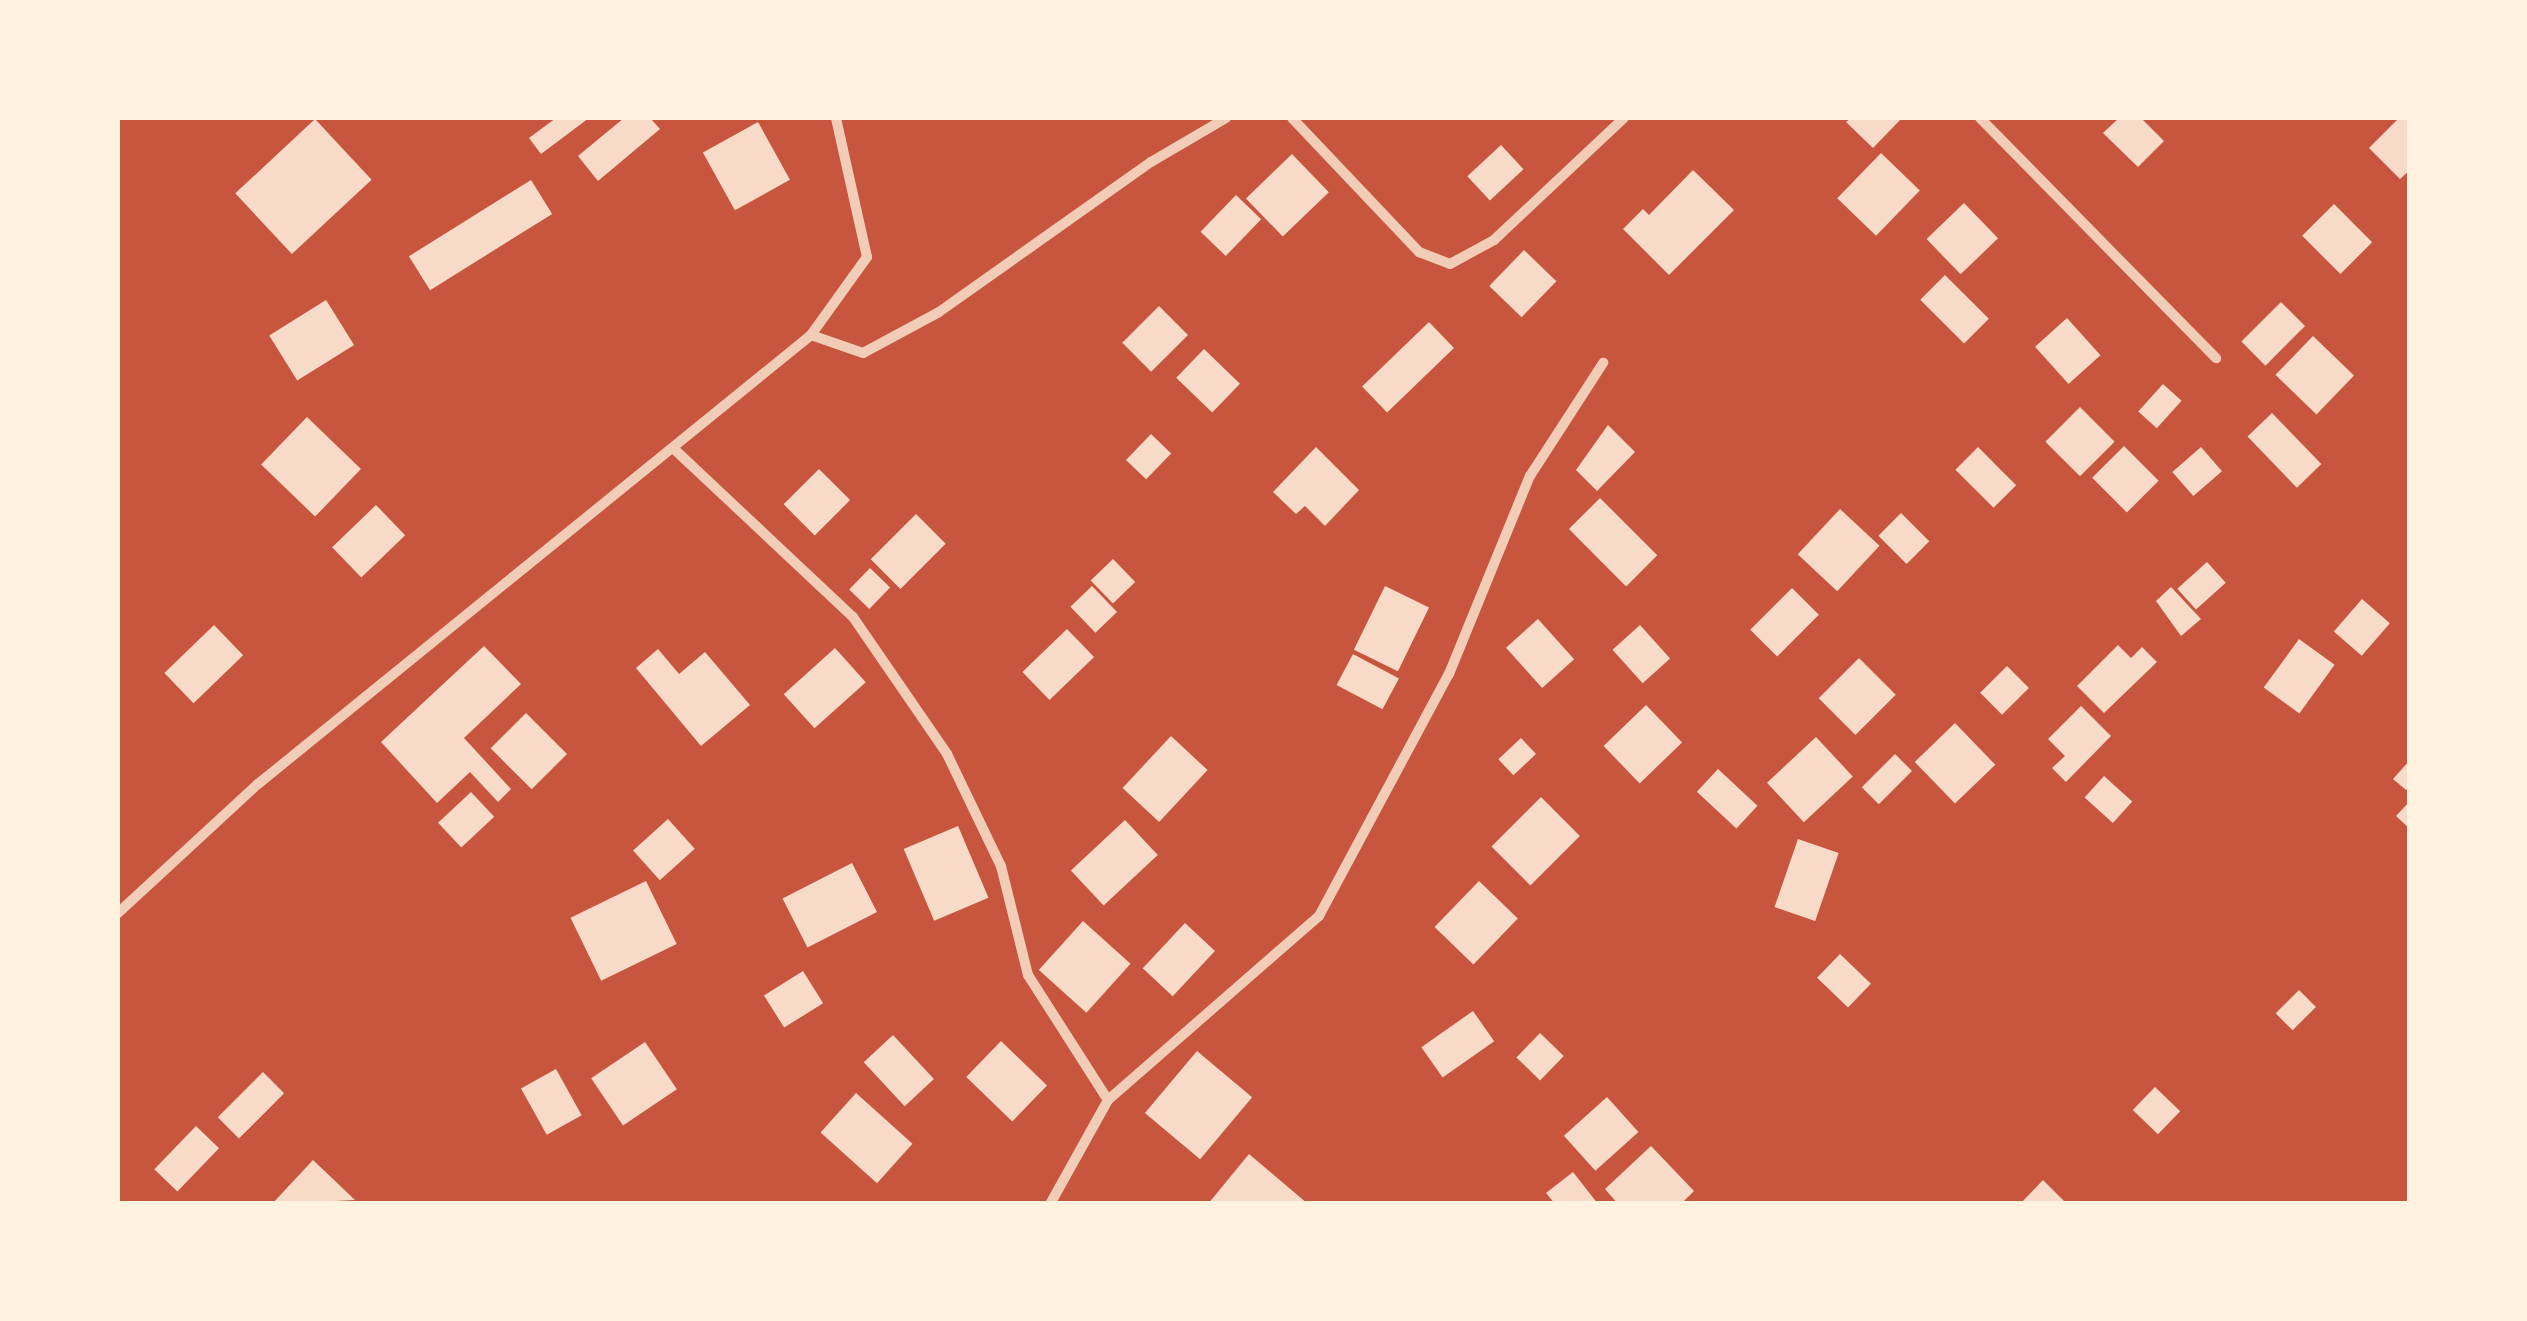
<!DOCTYPE html>
<html>
<head>
<meta charset="utf-8">
<style>
	body { margin:0 }
	#map { position:relative; width:2527px; height:1321px; overflow:hidden; background:#c8553d; font-family:Montserrat,sans-serif }
	div>[style] { position:absolute }
	.building>* { inset:0; background:#f7dbc8; transform-origin:0 0 }
	.minor>* { height:10px; margin:-5px; padding:0 5px; transform-origin:5px; border-radius:5px; background:#f1ccb7 }
	span { translate:-50% -50%; white-space:nowrap; text-align:center; line-height:1.15; -webkit-text-stroke:8px #fff3e0; paint-order:stroke }
	.frame { position:absolute; inset:0; border:120px solid #fff3e0; pointer-events:none }
</style>
</head>
<body>
<div id="map">
	<div class="building">
		<div style="clip-path:polygon(556px 118px,589px 118px,541px 154px,529px 138px)"></div>
		<div style="clip-path:polygon(624px 118px,650px 118px,660px 129px,598px 181px,578px 156px)"></div>
		<div style="clip-path:polygon(1851px 118px,1902px 118px,1873px 148px,1846px 122px)"></div>
		<div style="clip-path:polygon(2119px 118px,2141px 118px,2164px 141px,2138px 167px,2103px 133px)"></div>
		<div style="clip-path:polygon(2399px 118px,2410px 118px,2410px 170px,2400px 179px,2369px 148px)"></div>
		<div style="left:315px;top:119px;width:83px;height:109px;rotate:47deg"></div>
		<div style="left:758px;top:122px;width:66px;height:63px;rotate:61deg"></div>
		<div style="left:1501px;top:145px;width:33px;height:46px;rotate:47deg"></div>
		<div style="left:1881px;top:153px;width:54px;height:63px;rotate:44deg"></div>
		<div style="left:1292px;top:154px;width:53px;height:64px;rotate:46deg"></div>
		<div style="clip-path:polygon(1693px 170px,1734px 210px,1669px 275px,1623px 229px,1643px 209px,1649px 215px)"></div>
		<div style="left:531px;top:180px;width:40px;height:144px;rotate:58deg"></div>
		<div style="left:1236px;top:195px;width:35px;height:51px;rotate:44deg"></div>
		<div style="left:1964px;top:203px;width:49px;height:52px;rotate:46deg"></div>
		<div style="left:2334px;top:204px;width:54px;height:45px;rotate:45deg"></div>
		<div style="left:1524px;top:250px;width:45px;height:50px;rotate:44deg"></div>
		<div style="left:1945px;top:275px;width:62px;height:35px;rotate:45deg"></div>
		<div style="left:326px;top:300px;width:53px;height:67px;rotate:58deg"></div>
		<div style="left:2281px;top:302px;width:34px;height:56px;rotate:45deg"></div>
		<div style="left:1159px;top:306px;width:41px;height:52px;rotate:45deg"></div>
		<div style="left:2067px;top:318px;width:50px;height:43px;rotate:48deg"></div>
		<div style="left:1429px;top:322px;width:36px;height:93px;rotate:46deg"></div>
		<div style="left:2313px;top:336px;width:57px;height:54px;rotate:44deg"></div>
		<div style="left:1204px;top:349px;width:50px;height:40px;rotate:44deg"></div>
		<div style="left:2163px;top:384px;width:25px;height:37px;rotate:42deg"></div>
		<div style="left:2080px;top:407px;width:49px;height:49px;rotate:45deg"></div>
		<div style="left:2272px;top:413px;width:71px;height:34px;rotate:46deg"></div>
		<div style="left:307px;top:417px;width:75px;height:66px;rotate:44deg"></div>
		<div style="clip-path:polygon(1608px 425px,1635px 452px,1597px 491px,1576px 470px)"></div>
		<div style="left:1151px;top:434px;width:28px;height:36px;rotate:44deg"></div>
		<div style="left:2124px;top:446px;width:49px;height:45px;rotate:45deg"></div>
		<div style="clip-path:polygon(1316px 447px,1359px 490px,1325px 526px,1305px 506px,1296px 514px,1273px 492px)"></div>
		<div style="left:1978px;top:447px;width:54px;height:32px;rotate:45deg"></div>
		<div style="left:2201px;top:447px;width:32px;height:38px;rotate:49deg"></div>
		<div style="left:819px;top:469px;width:44px;height:50px;rotate:45deg"></div>
		<div style="left:1600px;top:498px;width:81px;height:44px;rotate:45deg"></div>
		<div style="left:376px;top:505px;width:42px;height:61px;rotate:46deg"></div>
		<div style="left:1840px;top:509px;width:54px;height:62px;rotate:43deg"></div>
		<div style="left:1901px;top:513px;width:40px;height:32px;rotate:45deg"></div>
		<div style="left:916px;top:514px;width:42px;height:64px;rotate:45deg"></div>
		<div style="left:1113px;top:559px;width:32px;height:31px;rotate:46deg"></div>
		<div style="left:2207px;top:562px;width:28px;height:40px;rotate:48deg"></div>
		<div style="left:870px;top:568px;width:28px;height:30px;rotate:44deg"></div>
		<div style="left:1092px;top:586px;width:36px;height:30px;rotate:46deg"></div>
		<div style="left:1385px;top:586px;width:49px;height:71px;rotate:26deg"></div>
		<div style="clip-path:polygon(2171px 587px,2201px 619px,2181px 636px,2156px 601px)"></div>
		<div style="left:1792px;top:588px;width:38px;height:59px;rotate:45deg"></div>
		<div style="left:2362px;top:599px;width:37px;height:43px;rotate:41deg"></div>
		<div style="left:1538px;top:619px;width:54px;height:43px;rotate:48deg"></div>
		<div style="left:214px;top:625px;width:42px;height:69px;rotate:46deg"></div>
		<div style="left:1640px;top:625px;width:45px;height:37px;rotate:48deg"></div>
		<div style="left:1067px;top:629px;width:39px;height:62px;rotate:46deg"></div>
		<div style="left:2299px;top:639px;width:44px;height:60px;rotate:36deg"></div>
		<div style="clip-path:polygon(2118px 645px,2131px 658px,2142px 647px,2157px 662px,2104px 713px,2077px 686px)"></div>
		<div style="clip-path:polygon(484px 646px,521px 684px,464px 738px,511px 789px,498px 802px,470px 772px,437px 803px,381px 742px)"></div>
		<div style="left:835px;top:648px;width:46px;height:69px;rotate:48deg"></div>
		<div style="clip-path:polygon(658px 649px,679px 674px,705px 652px,750px 705px,701px 746px,636px 668px)"></div>
		<div style="left:1353px;top:654px;width:52px;height:35px;rotate:28deg"></div>
		<div style="left:1859px;top:658px;width:52px;height:57px;rotate:45deg"></div>
		<div style="left:2007px;top:666px;width:31px;height:38px;rotate:45deg"></div>
		<div style="left:1646px;top:705px;width:52px;height:59px;rotate:46deg"></div>
		<div style="clip-path:polygon(2081px 706px,2111px 736px,2066px 782px,2052px 768px,2065px 756px,2048px 739px)"></div>
		<div style="left:526px;top:713px;width:58px;height:50px;rotate:45deg"></div>
		<div style="left:1955px;top:723px;width:58px;height:56px;rotate:46deg"></div>
		<div style="left:1171px;top:736px;width:50px;height:71px;rotate:43deg"></div>
		<div style="left:1816px;top:737px;width:54px;height:67px;rotate:47deg"></div>
		<div style="left:1521px;top:738px;width:22px;height:31px;rotate:47deg"></div>
		<div style="left:1895px;top:754px;width:24px;height:47px;rotate:45deg"></div>
		<div style="clip-path:polygon(2410px 760px,2410px 787px,2406px 790px,2393px 779px)"></div>
		<div style="left:1718px;top:769px;width:54px;height:31px;rotate:43deg"></div>
		<div style="left:2104px;top:776px;width:38px;height:29px;rotate:42deg"></div>
		<div style="left:471px;top:792px;width:34px;height:45px;rotate:47deg"></div>
		<div style="left:1541px;top:797px;width:55px;height:70px;rotate:45deg"></div>
		<div style="clip-path:polygon(2410px 801px,2410px 829px,2396px 816px)"></div>
		<div style="left:668px;top:819px;width:40px;height:47px;rotate:48deg"></div>
		<div style="left:1125px;top:820px;width:48px;height:74px;rotate:47deg"></div>
		<div style="left:958px;top:826px;width:78px;height:59px;rotate:67deg"></div>
		<div style="left:1798px;top:839px;width:43px;height:72px;rotate:19deg"></div>
		<div style="left:852px;top:863px;width:55px;height:78px;rotate:63deg"></div>
		<div style="left:646px;top:881px;width:70px;height:84px;rotate:64deg"></div>
		<div style="left:1479px;top:881px;width:54px;height:64px;rotate:44deg"></div>
		<div style="left:1083px;top:921px;width:64px;height:66px;rotate:42deg"></div>
		<div style="left:1185px;top:923px;width:41px;height:62px;rotate:43deg"></div>
		<div style="left:1840px;top:954px;width:43px;height:33px;rotate:44deg"></div>
		<div style="left:803px;top:971px;width:38px;height:46px;rotate:58deg"></div>
		<div style="left:2299px;top:990px;width:24px;height:33px;rotate:45deg"></div>
		<div style="left:1473px;top:1011px;width:37px;height:63px;rotate:55deg"></div>
		<div style="left:1540px;top:1033px;width:33px;height:34px;rotate:44deg"></div>
		<div style="left:893px;top:1035px;width:60px;height:40px;rotate:47deg"></div>
		<div style="left:1001px;top:1041px;width:64px;height:50px;rotate:44deg"></div>
		<div style="left:645px;top:1042px;width:57px;height:65px;rotate:56deg"></div>
		<div style="left:1197px;top:1051px;width:72px;height:81px;rotate:40deg"></div>
		<div style="left:556px;top:1069px;width:53px;height:40px;rotate:61deg"></div>
		<div style="left:263px;top:1072px;width:30px;height:64px;rotate:45deg"></div>
		<div style="left:2155px;top:1087px;width:35px;height:32px;rotate:44deg"></div>
		<div style="left:856px;top:1093px;width:76px;height:53px;rotate:42deg"></div>
		<div style="left:1607px;top:1097px;width:47px;height:58px;rotate:48deg"></div>
		<div style="left:196px;top:1126px;width:32px;height:60px;rotate:44deg"></div>
		<div style="clip-path:polygon(1651px 1146px,1694px 1191px,1681px 1204px,1618px 1204px,1605px 1189px)"></div>
		<div style="clip-path:polygon(1249px 1154px,1308px 1204px,1208px 1204px)"></div>
		<div style="clip-path:polygon(313px 1160px,355px 1200px,272px 1204px)"></div>
		<div style="clip-path:polygon(1573px 1172px,1598px 1204px,1555px 1204px,1546px 1193px)"></div>
		<div style="clip-path:polygon(2043px 1180px,2067px 1204px,2020px 1204px)"></div>
	</div>
	<div class="minor">
		<div style="left:1292px;top:118px;width:185px;rotate:46.5deg"></div>
		<div style="left:1419px;top:252px;width:33px;rotate:21deg"></div>
		<div style="left:1450px;top:264px;width:50px;rotate:-28.6deg"></div>
		<div style="left:1494px;top:240px;width:178px;rotate:-43.2deg"></div>
		<div style="left:1980px;top:118px;width:337px;rotate:45.5deg"></div>
		<div style="left:811px;top:335px;width:55px;rotate:19.1deg"></div>
		<div style="left:863px;top:353px;width:86px;rotate:-28.3deg"></div>
		<div style="left:939px;top:312px;width:260px;rotate:-35.3deg"></div>
		<div style="left:1151px;top:162px;width:87px;rotate:-30.4deg"></div>
		<div style="left:673px;top:448px;width:247px;rotate:43.2deg"></div>
		<div style="left:853px;top:617px;width:166px;rotate:55.5deg"></div>
		<div style="left:947px;top:754px;width:124px;rotate:64.3deg"></div>
		<div style="left:1001px;top:866px;width:112px;rotate:76.1deg"></div>
		<div style="left:1028px;top:975px;width:148px;rotate:57.4deg"></div>
		<div style="left:1108px;top:1100px;width:119px;rotate:119.1deg"></div>
		<div style="left:118px;top:913px;width:190px;rotate:-42.7deg"></div>
		<div style="left:258px;top:784px;width:712px;rotate:-39.07deg"></div>
		<div style="left:811px;top:335px;width:96px;rotate:-54.3deg"></div>
		<div style="left:867px;top:257px;width:142px;rotate:-102.6deg"></div>
		<div style="left:1108px;top:1100px;width:280px;rotate:-41.1deg"></div>
		<div style="left:1319px;top:916px;width:275px;rotate:-61.8deg"></div>
		<div style="left:1449px;top:674px;width:214px;rotate:-67.8deg"></div>
		<div style="left:1530px;top:476px;width:135px;rotate:-57.1deg"></div>
	</div>
	<div class="frame"></div>
</div>
</body>
</html>
